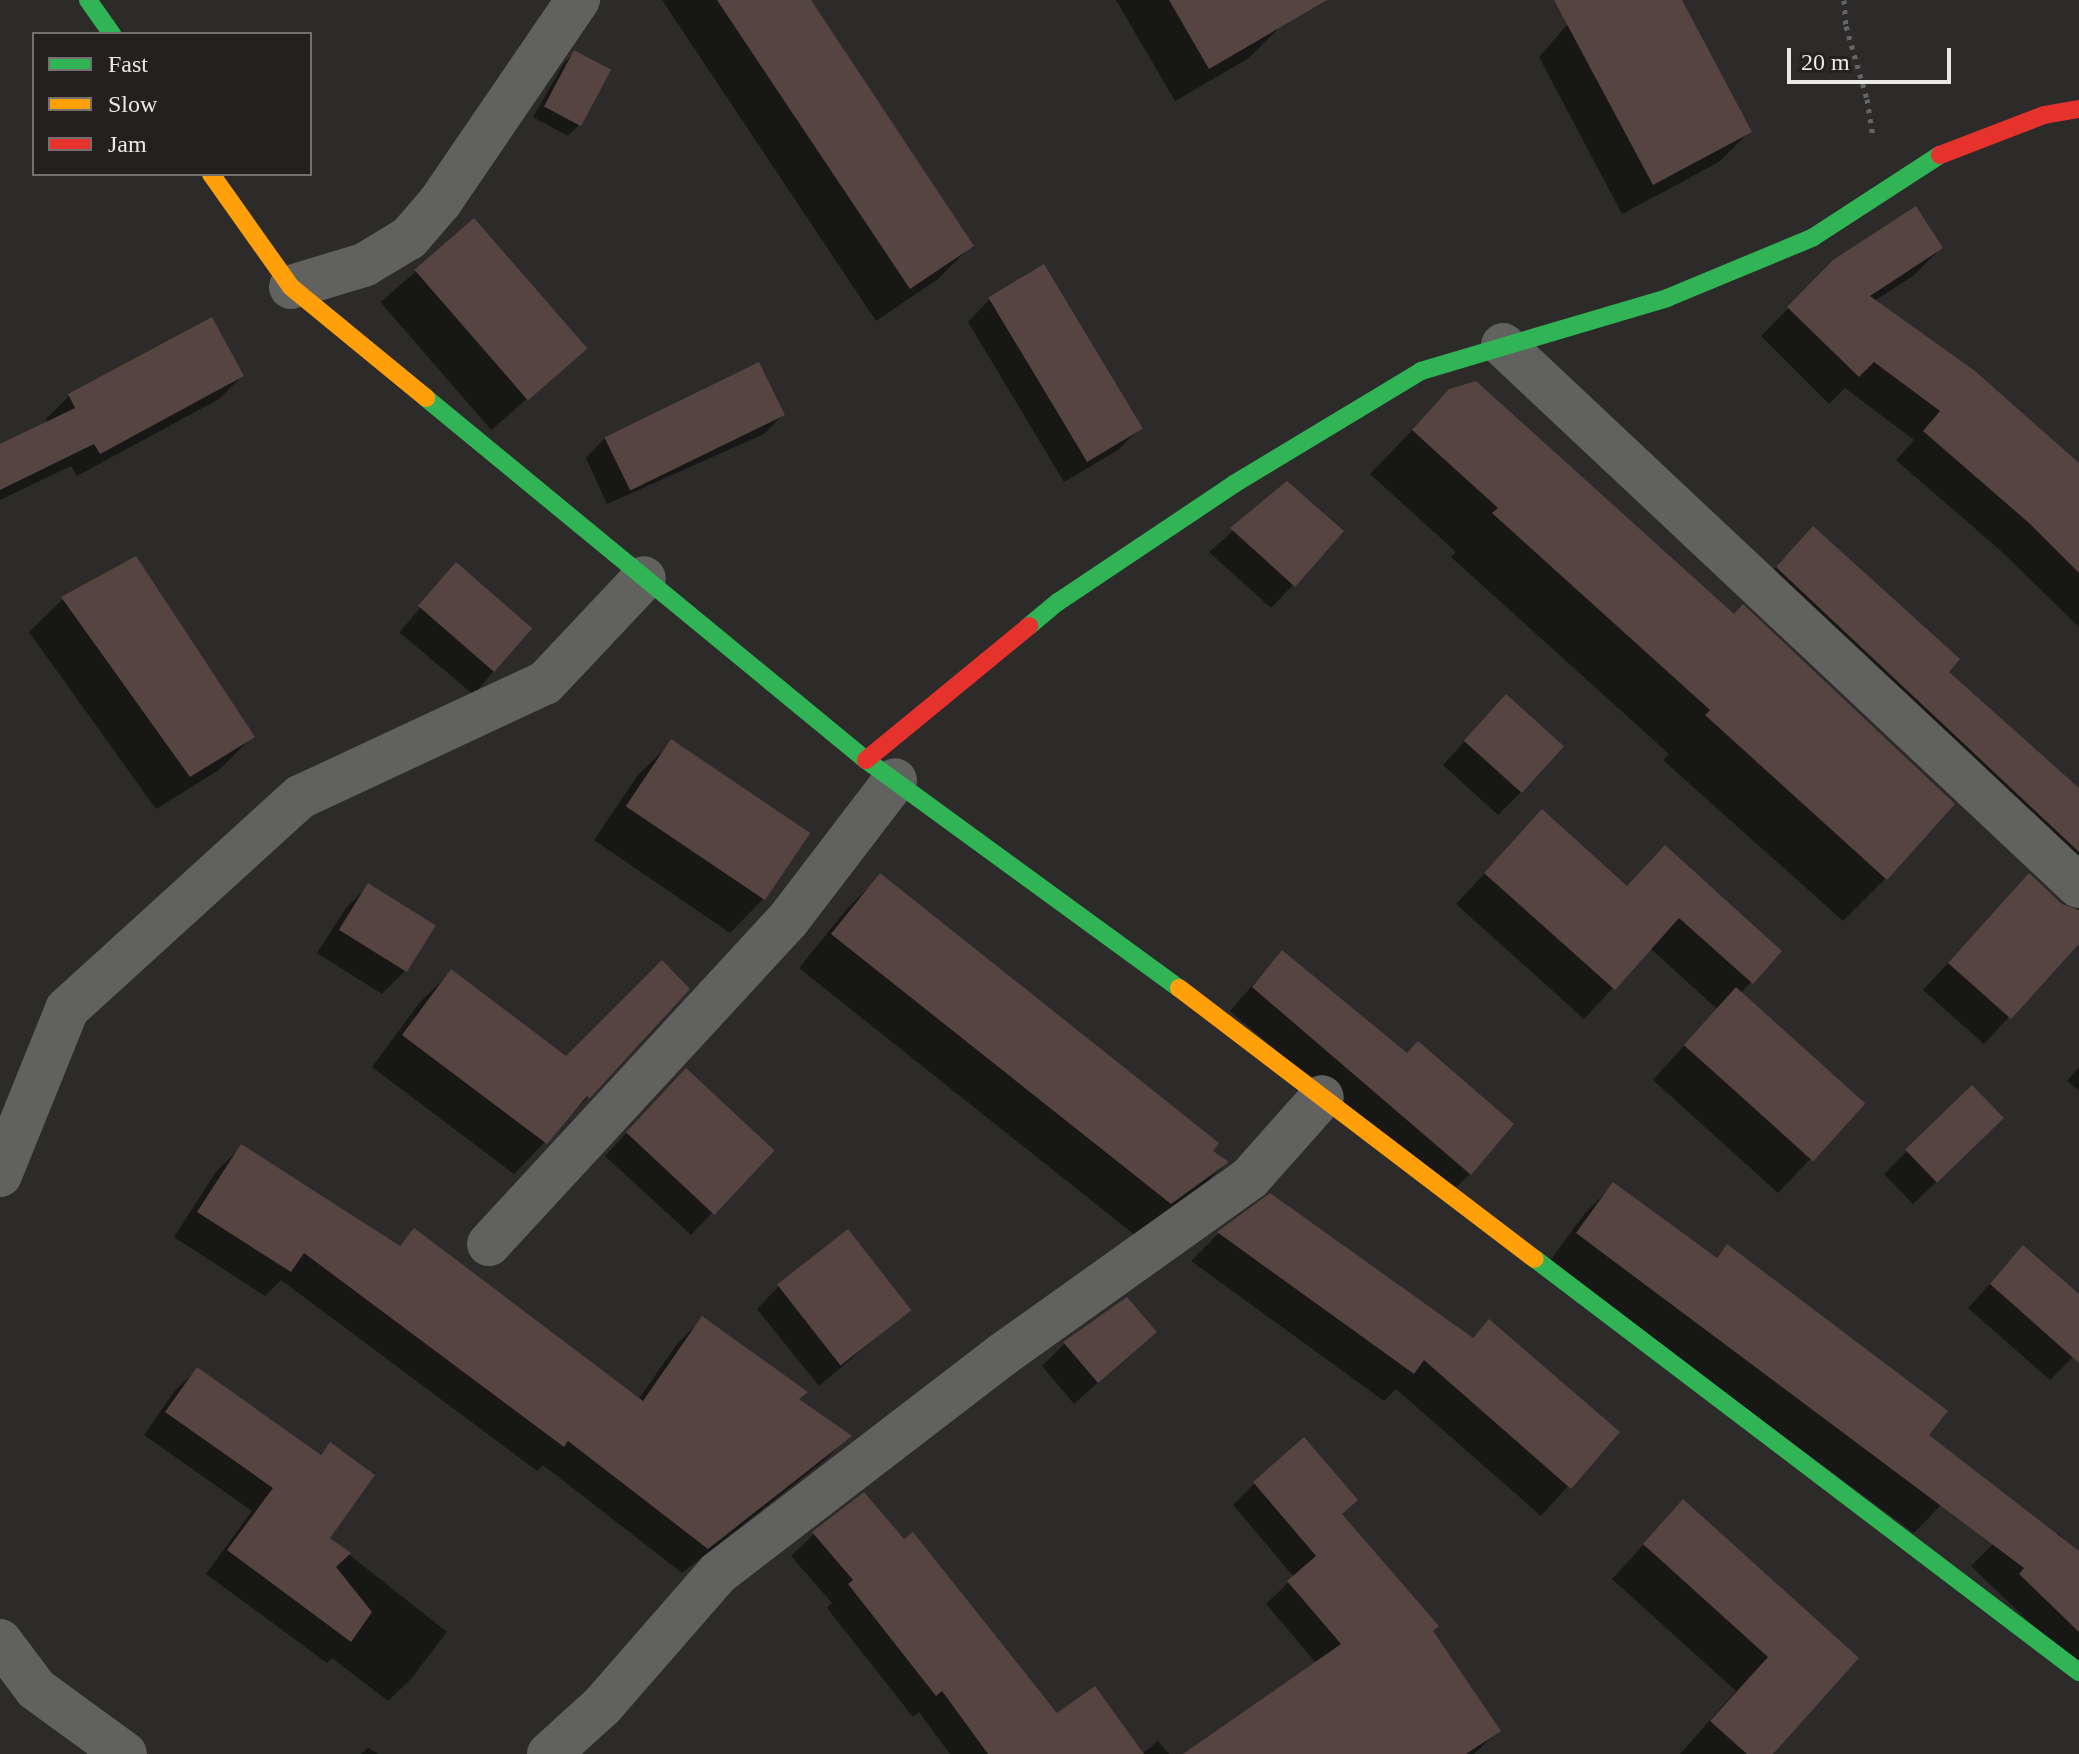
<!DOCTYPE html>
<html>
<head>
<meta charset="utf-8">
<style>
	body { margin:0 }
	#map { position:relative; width:2079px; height:1754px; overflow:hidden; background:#2c2b2a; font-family:"Times New Roman",serif }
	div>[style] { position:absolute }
	.shadow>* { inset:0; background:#0007; transform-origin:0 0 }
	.building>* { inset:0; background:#554440; transform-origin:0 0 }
	.path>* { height:5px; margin-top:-2.5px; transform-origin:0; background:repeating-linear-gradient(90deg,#666565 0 4px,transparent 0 10px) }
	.street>* { height:44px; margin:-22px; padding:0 22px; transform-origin:22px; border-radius:22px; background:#616160 }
	.fast>* { height:18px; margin:-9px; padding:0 9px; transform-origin:9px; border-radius:9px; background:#30b455 }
	.slow>* { height:18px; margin:-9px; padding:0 9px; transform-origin:9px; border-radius:9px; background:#ff9f0a }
	.jam>* { height:18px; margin:-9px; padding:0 9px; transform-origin:9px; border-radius:9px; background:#e5322d }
	span { translate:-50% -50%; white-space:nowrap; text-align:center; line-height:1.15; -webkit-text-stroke:6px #23201f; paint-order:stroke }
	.legend { position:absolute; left:32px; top:32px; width:280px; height:144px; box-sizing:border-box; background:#23201f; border:2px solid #73706f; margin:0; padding:10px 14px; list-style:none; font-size:24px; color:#ebe8e8 }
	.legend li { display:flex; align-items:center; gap:16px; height:40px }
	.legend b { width:40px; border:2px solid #73706f }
	.scale { position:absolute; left:1787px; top:48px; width:164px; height:36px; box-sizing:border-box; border:4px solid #ebe8e8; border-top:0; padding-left:10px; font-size:24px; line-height:28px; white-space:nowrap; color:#ebe8e8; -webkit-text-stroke:6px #23201f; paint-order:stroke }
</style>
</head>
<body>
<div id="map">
	<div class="shadow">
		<div style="clip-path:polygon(662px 0,808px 0,971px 246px,938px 279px,876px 321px)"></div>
		<div style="clip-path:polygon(1116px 0,1268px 0,1282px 25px,1249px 58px,1175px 101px)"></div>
		<div style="clip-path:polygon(1589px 0,1679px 0,1749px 132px,1719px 162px,1622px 214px,1539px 57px)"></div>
		<div style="clip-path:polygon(575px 52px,579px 125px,568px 136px,533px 117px,564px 63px)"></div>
		<div style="left:474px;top:221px;width:169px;height:124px;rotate:49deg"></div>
		<div style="clip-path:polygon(1941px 248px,1913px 276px,1874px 301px,2079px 465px,2079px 627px,2001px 551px,1896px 460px,1914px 440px,1845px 388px,1829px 404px,1761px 336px,1835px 261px)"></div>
		<div style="clip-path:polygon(990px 299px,1140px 428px,1118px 450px,1064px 482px,968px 322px)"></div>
		<div style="clip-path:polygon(242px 376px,219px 399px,77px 476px,71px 466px,0 500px,0 446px,48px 423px,46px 419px,69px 396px)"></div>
		<div style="clip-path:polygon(1450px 391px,1886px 878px,1843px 921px,1663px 760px,1669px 754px,1451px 557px,1456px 552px,1370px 474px)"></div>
		<div style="clip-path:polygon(783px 415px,764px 434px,607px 504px,586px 458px,605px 438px)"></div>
		<div style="clip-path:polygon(1287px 484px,1293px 585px,1271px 608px,1209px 552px)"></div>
		<div style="clip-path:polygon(1813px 528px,1946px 672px,2079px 793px,2079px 941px,1984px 1044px,1923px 990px,2029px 876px,2072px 912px,2078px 912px,2077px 904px,1751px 594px)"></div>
		<div style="left:456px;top:565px;width:97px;height:88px;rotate:40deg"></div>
		<div style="clip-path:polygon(63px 599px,252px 737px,219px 770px,156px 809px,29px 632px)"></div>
		<div style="clip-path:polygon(1506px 696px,1521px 792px,1498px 815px,1443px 765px)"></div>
		<div style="clip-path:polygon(672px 742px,763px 899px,730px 933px,594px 840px,638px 775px)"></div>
		<div style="clip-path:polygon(1542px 812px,1626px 888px,1780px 951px,1740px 994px,1862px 1104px,1778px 1193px,1653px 1080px,1717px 1009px,1650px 948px,1584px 1019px,1456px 904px)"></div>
		<div style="clip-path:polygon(880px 876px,1210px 1151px,1226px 1163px,1193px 1196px,1136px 1236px,799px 968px,847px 909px)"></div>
		<div style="clip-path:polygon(369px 885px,405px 971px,382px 994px,317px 953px,346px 908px)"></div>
		<div style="clip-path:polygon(1282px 952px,1470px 1174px,1447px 1196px,1230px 1011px)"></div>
		<div style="clip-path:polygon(451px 972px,566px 1059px,588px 1097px,514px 1174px,372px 1067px,420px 1002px)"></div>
		<div style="clip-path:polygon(2079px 1067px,2079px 1091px,2067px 1081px)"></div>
		<div style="clip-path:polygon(663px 1093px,772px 1150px,691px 1235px,605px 1156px)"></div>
		<div style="clip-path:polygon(1979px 1141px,1913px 1204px,1884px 1174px,1907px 1151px)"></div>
		<div style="clip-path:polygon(241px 1147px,398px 1247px,414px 1231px,638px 1400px,677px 1344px,702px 1319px,797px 1400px,849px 1436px,825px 1460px,682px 1573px,543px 1465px,537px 1471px,281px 1280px,265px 1296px,174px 1237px,216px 1172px)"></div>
		<div style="clip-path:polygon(1614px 1185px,1715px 1259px,1727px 1246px,1926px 1436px,1942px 1504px,1914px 1533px,1549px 1262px,1585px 1213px)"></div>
		<div style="clip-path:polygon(1270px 1195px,1471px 1340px,1617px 1432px,1541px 1516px,1396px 1389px,1384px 1401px,1191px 1261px,1219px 1233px)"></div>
		<div style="clip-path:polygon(2023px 1248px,2079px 1297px,2079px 1351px,2050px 1380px,1968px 1308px)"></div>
		<div style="clip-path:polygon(779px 1286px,909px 1310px,819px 1386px,757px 1309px)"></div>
		<div style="clip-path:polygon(1126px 1299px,1154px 1332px,1074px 1404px,1042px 1366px,1064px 1344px)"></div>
		<div style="clip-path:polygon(197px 1369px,319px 1456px,330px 1445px,328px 1538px,447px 1632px,411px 1679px,388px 1701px,332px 1658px,327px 1663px,206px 1574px,252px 1511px,144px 1435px,174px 1392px)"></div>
		<div style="clip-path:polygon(1255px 1483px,1340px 1515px,1430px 1631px,1498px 1731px,1474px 1754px,1186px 1754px,1317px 1664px,1266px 1604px,1294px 1577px,1233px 1505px)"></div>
		<div style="clip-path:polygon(1683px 1502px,1856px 1658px,1771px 1754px,1680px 1754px,1736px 1691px,1612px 1579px)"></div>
		<div style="clip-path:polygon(814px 1534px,1057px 1716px,1142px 1754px,1158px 1741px,1169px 1754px,950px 1754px,919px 1712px,913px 1717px,827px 1608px,832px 1603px,791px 1556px)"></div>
		<div style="clip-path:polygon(2059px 1534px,2079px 1554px,2079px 1670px,1971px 1566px,1993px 1544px)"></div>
		<div style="clip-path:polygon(368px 1748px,379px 1754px,361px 1754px)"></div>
	</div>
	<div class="building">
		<div style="clip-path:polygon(717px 0,811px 0,974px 246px,910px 289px)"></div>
		<div style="clip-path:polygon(1169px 0,1327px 0,1209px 69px)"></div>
		<div style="clip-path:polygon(1554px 0,1682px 0,1752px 132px,1653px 185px)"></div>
		<div style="left:574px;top:50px;width:42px;height:64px;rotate:28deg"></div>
		<div style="clip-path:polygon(1916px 206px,1943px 248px,1870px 296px,1975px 371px,2079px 463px,2079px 573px,2029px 523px,1923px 431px,1940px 411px,1874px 362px,1859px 377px,1787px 307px,1833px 260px)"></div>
		<div style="left:474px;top:218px;width:173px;height:79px;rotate:49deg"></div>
		<div style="left:1044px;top:264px;width:192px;height:65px;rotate:59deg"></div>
		<div style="clip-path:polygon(212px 317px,244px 376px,100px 454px,94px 444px,0 490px,0 444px,75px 408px,68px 394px)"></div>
		<div style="left:759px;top:362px;width:59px;height:172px;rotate:64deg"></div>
		<div style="clip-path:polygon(1476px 381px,1734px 614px,1743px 604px,1955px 804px,1887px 880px,1705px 715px,1710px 710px,1492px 513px,1498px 508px,1412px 430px,1449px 389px)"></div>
		<div style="clip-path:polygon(1287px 481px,1344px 531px,1295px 587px,1230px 528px)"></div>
		<div style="clip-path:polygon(1813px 526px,1960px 659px,1949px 672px,2079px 788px,2079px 852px,1776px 567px)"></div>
		<div style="clip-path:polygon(136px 556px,255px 737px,190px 777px,61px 597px)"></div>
		<div style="left:456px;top:562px;width:101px;height:58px;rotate:41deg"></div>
		<div style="left:1506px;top:694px;width:78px;height:63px;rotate:42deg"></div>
		<div style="left:671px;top:739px;width:168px;height:81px;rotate:34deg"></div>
		<div style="clip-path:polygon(1542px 809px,1627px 886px,1665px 845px,1782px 951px,1753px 984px,1679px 918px,1615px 990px,1484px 873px)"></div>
		<div style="clip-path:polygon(880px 873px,1219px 1143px,1213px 1151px,1229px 1162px,1171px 1204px,831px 934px)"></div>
		<div style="clip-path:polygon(2029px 873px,2062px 904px,2079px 910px,2079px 944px,2011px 1019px,1948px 963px)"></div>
		<div style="left:368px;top:883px;width:80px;height:55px;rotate:32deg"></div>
		<div style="clip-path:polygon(1282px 950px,1407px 1053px,1418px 1041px,1514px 1124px,1471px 1175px,1252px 987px)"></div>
		<div style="clip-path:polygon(662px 960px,690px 989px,589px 1099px,587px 1096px,547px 1144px,402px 1035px,451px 969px,566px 1056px)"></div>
		<div style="left:1736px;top:987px;width:174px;height:78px;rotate:42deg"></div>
		<div style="left:686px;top:1068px;width:121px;height:88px;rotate:43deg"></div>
		<div style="left:1972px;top:1085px;width:46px;height:93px;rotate:46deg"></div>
		<div style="clip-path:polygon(241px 1144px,400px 1246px,414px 1228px,643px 1401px,702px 1316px,808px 1392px,799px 1399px,852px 1436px,708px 1549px,568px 1441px,564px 1447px,304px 1253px,291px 1272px,197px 1212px)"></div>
		<div style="clip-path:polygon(1613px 1182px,1717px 1258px,1727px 1244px,1948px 1411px,1929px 1435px,2079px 1551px,2079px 1632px,2019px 1574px,2024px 1568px,1576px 1233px)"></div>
		<div style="clip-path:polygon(1270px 1193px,1473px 1338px,1489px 1319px,1620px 1432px,1571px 1489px,1424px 1360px,1414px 1374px,1217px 1232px)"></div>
		<div style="left:848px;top:1229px;width:103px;height:90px;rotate:52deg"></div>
		<div style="clip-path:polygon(2023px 1245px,2079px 1294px,2079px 1363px,1990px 1284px)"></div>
		<div style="clip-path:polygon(1127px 1297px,1157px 1332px,1098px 1383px,1063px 1342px)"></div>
		<div style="clip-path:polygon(197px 1367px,321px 1455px,330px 1442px,375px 1475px,330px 1538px,351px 1553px,336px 1567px,372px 1612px,351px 1642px,227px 1550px,273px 1488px,165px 1412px)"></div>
		<div style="clip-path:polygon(1304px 1437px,1358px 1500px,1342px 1514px,1439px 1626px,1433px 1631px,1501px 1731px,1466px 1754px,1183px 1754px,1341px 1644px,1287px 1581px,1316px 1556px,1253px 1482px)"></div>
		<div style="clip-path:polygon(864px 1492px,904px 1539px,913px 1532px,1057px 1713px,1095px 1686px,1144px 1754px,988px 1754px,942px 1691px,936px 1696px,848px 1584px,853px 1580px,812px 1532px)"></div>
		<div style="clip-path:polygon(1683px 1499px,1859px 1658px,1773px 1754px,1747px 1754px,1710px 1721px,1768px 1657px,1643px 1544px)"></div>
	</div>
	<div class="path">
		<div style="left:1844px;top:0;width:26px;rotate:86deg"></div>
		<div style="left:1846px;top:26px;width:76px;rotate:74deg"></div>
		<div style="left:1867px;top:99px;width:39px;rotate:81deg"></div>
	</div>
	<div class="street">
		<div style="left:291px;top:287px;width:76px;rotate:-16.8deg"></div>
		<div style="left:364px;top:265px;width:52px;rotate:-31deg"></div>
		<div style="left:409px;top:238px;width:48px;rotate:-49.3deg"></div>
		<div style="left:440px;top:202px;width:245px;rotate:-55.7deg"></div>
		<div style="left:1503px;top:345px;width:790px;rotate:43.21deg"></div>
		<div style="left:0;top:1175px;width:179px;rotate:-68deg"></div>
		<div style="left:67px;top:1009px;width:315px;rotate:-42.3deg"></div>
		<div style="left:300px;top:797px;width:270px;rotate:-25deg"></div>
		<div style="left:545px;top:683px;width:144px;rotate:-46.7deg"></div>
		<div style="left:489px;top:1244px;width:441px;rotate:-47.3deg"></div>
		<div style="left:788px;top:920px;width:176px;rotate:-52.6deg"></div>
		<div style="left:0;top:1641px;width:60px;rotate:53.1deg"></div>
		<div style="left:36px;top:1689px;width:110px;rotate:36.1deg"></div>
		<div style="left:549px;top:1754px;width:72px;rotate:-42.2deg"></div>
		<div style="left:602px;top:1706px;width:176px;rotate:-48.9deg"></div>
		<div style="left:718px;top:1573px;width:358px;rotate:-37.5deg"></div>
		<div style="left:1002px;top:1355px;width:305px;rotate:-35.5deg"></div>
		<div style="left:1250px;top:1178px;width:108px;rotate:-48.4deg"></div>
	</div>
	<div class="fast">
		<div style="left:88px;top:0;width:42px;rotate:54.8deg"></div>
		<div style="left:426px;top:398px;width:570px;rotate:39.45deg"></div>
		<div style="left:866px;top:760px;width:387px;rotate:36.1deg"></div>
		<div style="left:1029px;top:626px;width:38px;rotate:-40deg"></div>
		<div style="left:1058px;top:602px;width:212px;rotate:-33.8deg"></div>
		<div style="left:1234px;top:484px;width:218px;rotate:-31.1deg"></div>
		<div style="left:1421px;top:371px;width:257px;rotate:-16.5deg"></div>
		<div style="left:1667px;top:298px;width:157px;rotate:-22.5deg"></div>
		<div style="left:1812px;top:238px;width:153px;rotate:-33deg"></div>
		<div style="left:1535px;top:1259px;width:683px;rotate:37.21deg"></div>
	</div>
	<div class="slow">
		<div style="left:211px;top:174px;width:138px;rotate:54.7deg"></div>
		<div style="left:291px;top:287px;width:175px;rotate:39.4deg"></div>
		<div style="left:1179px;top:988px;width:447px;rotate:37.3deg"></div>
	</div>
	<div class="jam">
		<div style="left:1940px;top:155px;width:111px;rotate:-21deg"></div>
		<div style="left:2044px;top:115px;width:36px;rotate:-10deg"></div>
		<div style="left:866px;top:760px;width:211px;rotate:-39.4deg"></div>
	</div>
	<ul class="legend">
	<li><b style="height:10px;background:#30b455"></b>Fast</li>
	<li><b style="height:10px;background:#ff9f0a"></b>Slow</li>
	<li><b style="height:10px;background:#e5322d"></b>Jam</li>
	</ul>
	<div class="scale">20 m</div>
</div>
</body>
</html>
